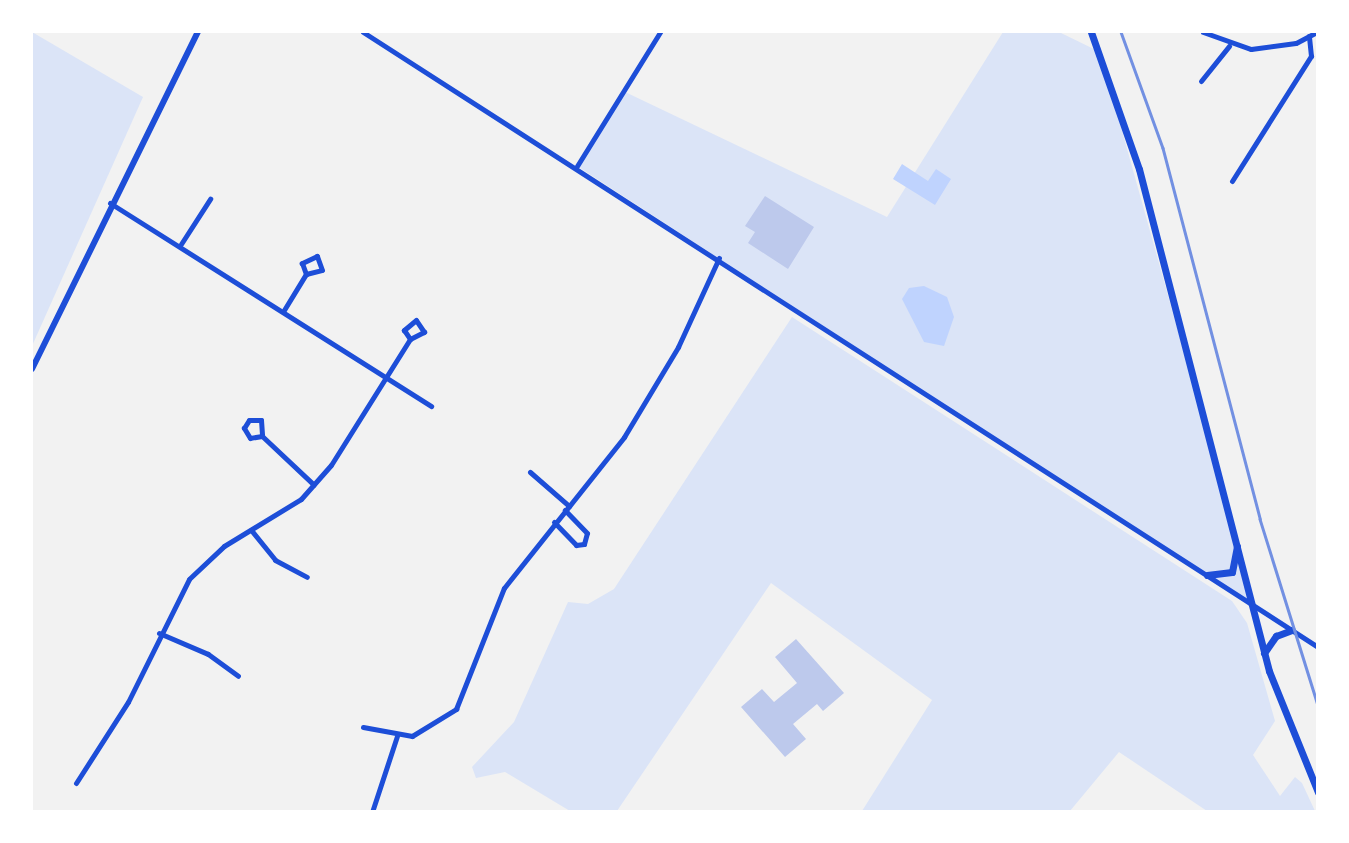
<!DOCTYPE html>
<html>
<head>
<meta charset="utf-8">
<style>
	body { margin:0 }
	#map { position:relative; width:1349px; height:843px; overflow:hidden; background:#f2f2f2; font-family:Signika,sans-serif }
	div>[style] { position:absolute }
	.green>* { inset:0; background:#dbe4f7 }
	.water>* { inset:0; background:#bfd3fe }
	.building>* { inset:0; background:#bdc9ec }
	.minor>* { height:5px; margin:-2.5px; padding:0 2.5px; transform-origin:2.5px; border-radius:2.5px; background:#1d4ed8 }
	.tertiary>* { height:6px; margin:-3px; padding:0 3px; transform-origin:3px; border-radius:3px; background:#1d4ed8 }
	.secondary>* { height:7px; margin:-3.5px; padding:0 3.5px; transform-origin:3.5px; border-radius:3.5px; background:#1d4ed8 }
	.rail>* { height:2.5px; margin:-1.25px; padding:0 1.25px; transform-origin:1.25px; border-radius:1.25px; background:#7290e2 }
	span { translate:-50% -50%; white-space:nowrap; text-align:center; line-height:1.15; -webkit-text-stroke:7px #fff; paint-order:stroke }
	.frame { position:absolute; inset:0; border:33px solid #fff; pointer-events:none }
</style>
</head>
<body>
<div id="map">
	<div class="green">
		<div style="clip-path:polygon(32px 32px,143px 97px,32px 346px)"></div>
		<div style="clip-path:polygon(1003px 32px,1059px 32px,1100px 52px,1255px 607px,577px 166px,623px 91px,887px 217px)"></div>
		<div style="clip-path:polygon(792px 317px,1232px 601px,1247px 623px,1275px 721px,1253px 755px,1280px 796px,1295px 777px,1302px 783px,1315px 811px,1207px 811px,1119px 752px,1070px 811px,862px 811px,932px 700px,771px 583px,617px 811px,570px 811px,505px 772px,476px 778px,472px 767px,514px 722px,568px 602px,588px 604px,614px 589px)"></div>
	</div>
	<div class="water">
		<div style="clip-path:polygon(902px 164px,928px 181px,936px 169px,951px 179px,935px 205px,893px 179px)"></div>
		<div style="clip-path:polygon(924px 286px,947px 297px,954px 317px,944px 346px,924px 342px,902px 299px,909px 288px)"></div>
	</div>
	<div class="building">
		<div style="clip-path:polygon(765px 196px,814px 227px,788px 269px,748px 243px,755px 232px,745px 226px)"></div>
		<div style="clip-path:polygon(796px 639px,844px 693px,823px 711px,817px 704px,793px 724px,806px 739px,785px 757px,741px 707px,762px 689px,774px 702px,797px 683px,775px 657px)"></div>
	</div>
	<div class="minor">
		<div style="left:363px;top:32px;width:1136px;rotate:32.78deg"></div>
		<div style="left:1203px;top:32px;width:51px;rotate:19.5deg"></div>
		<div style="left:1251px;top:49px;width:45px;rotate:-7.6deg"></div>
		<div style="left:1296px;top:43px;width:24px;rotate:-28deg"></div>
		<div style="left:1201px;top:81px;width:45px;rotate:-51.3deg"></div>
		<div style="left:577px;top:166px;width:158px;rotate:-58.2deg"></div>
		<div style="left:1232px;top:181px;width:148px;rotate:-57.7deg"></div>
		<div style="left:1311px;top:56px;width:20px;rotate:-96deg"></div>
		<div style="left:110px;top:203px;width:380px;rotate:32.3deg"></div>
		<div style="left:181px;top:244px;width:54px;rotate:-57.2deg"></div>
		<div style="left:284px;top:310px;width:42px;rotate:-58.6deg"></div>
		<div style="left:306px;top:274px;width:16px;rotate:-14deg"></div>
		<div style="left:322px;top:270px;width:15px;rotate:-110deg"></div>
		<div style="left:317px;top:256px;width:17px;rotate:155deg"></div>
		<div style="left:302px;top:263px;width:12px;rotate:70deg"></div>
		<div style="left:262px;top:436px;width:12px;rotate:171deg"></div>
		<div style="left:250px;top:438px;width:12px;rotate:-121deg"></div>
		<div style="left:244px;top:428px;width:9px;rotate:-58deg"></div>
		<div style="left:249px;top:420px;width:12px"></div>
		<div style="left:261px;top:420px;width:16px;rotate:86deg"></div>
		<div style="left:262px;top:436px;width:71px;rotate:43.3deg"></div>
		<div style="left:530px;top:472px;width:52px;rotate:41.1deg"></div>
		<div style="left:554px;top:522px;width:32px;rotate:46deg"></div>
		<div style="left:576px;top:545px;width:8px;rotate:-7deg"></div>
		<div style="left:584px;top:544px;width:11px;rotate:-75deg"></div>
		<div style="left:587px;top:533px;width:32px;rotate:-134deg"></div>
		<div style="left:251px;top:530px;width:38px;rotate:51deg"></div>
		<div style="left:275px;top:560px;width:36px;rotate:28deg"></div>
		<div style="left:159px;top:633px;width:53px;rotate:23.2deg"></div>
		<div style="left:208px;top:654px;width:37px;rotate:36deg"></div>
		<div style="left:363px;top:727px;width:50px;rotate:10.4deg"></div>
		<div style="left:412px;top:736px;width:52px;rotate:-31.5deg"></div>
		<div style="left:456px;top:709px;width:130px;rotate:-68.4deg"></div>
		<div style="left:504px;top:588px;width:193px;rotate:-51.5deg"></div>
		<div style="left:624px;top:437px;width:105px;rotate:-59deg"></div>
		<div style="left:678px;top:347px;width:98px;rotate:-65.3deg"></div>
		<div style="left:76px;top:783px;width:96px;rotate:-57.3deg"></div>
		<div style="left:128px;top:702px;width:137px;rotate:-63.6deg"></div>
		<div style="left:189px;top:579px;width:48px;rotate:-43.3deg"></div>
		<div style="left:224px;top:546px;width:90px;rotate:-31.4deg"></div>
		<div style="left:301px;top:499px;width:45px;rotate:-48.6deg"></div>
		<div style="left:331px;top:465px;width:149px;rotate:-57.9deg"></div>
		<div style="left:410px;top:339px;width:16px;rotate:-27deg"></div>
		<div style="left:424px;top:332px;width:14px;rotate:-124deg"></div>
		<div style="left:416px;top:320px;width:16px;rotate:140deg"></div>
		<div style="left:404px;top:330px;width:11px;rotate:56deg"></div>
		<div style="left:372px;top:812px;width:80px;rotate:-71.8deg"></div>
	</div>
	<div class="tertiary">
		<div style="left:32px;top:369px;width:376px;rotate:-63.8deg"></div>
	</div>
	<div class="secondary">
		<div style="left:1091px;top:32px;width:145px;rotate:70.7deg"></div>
		<div style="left:1139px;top:169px;width:519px;rotate:75.48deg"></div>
		<div style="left:1269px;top:671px;width:131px;rotate:68deg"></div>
		<div style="left:1207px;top:575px;width:25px;rotate:-7deg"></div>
		<div style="left:1232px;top:572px;width:26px;rotate:-79deg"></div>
		<div style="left:1264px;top:653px;width:21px;rotate:-55deg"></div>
		<div style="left:1276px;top:636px;width:17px;rotate:-21deg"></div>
	</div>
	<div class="rail">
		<div style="left:1121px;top:32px;width:123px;rotate:70.1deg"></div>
		<div style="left:1163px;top:148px;width:383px;rotate:75.3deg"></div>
		<div style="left:1260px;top:519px;width:195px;rotate:72.7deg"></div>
	</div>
	<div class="frame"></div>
</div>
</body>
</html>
